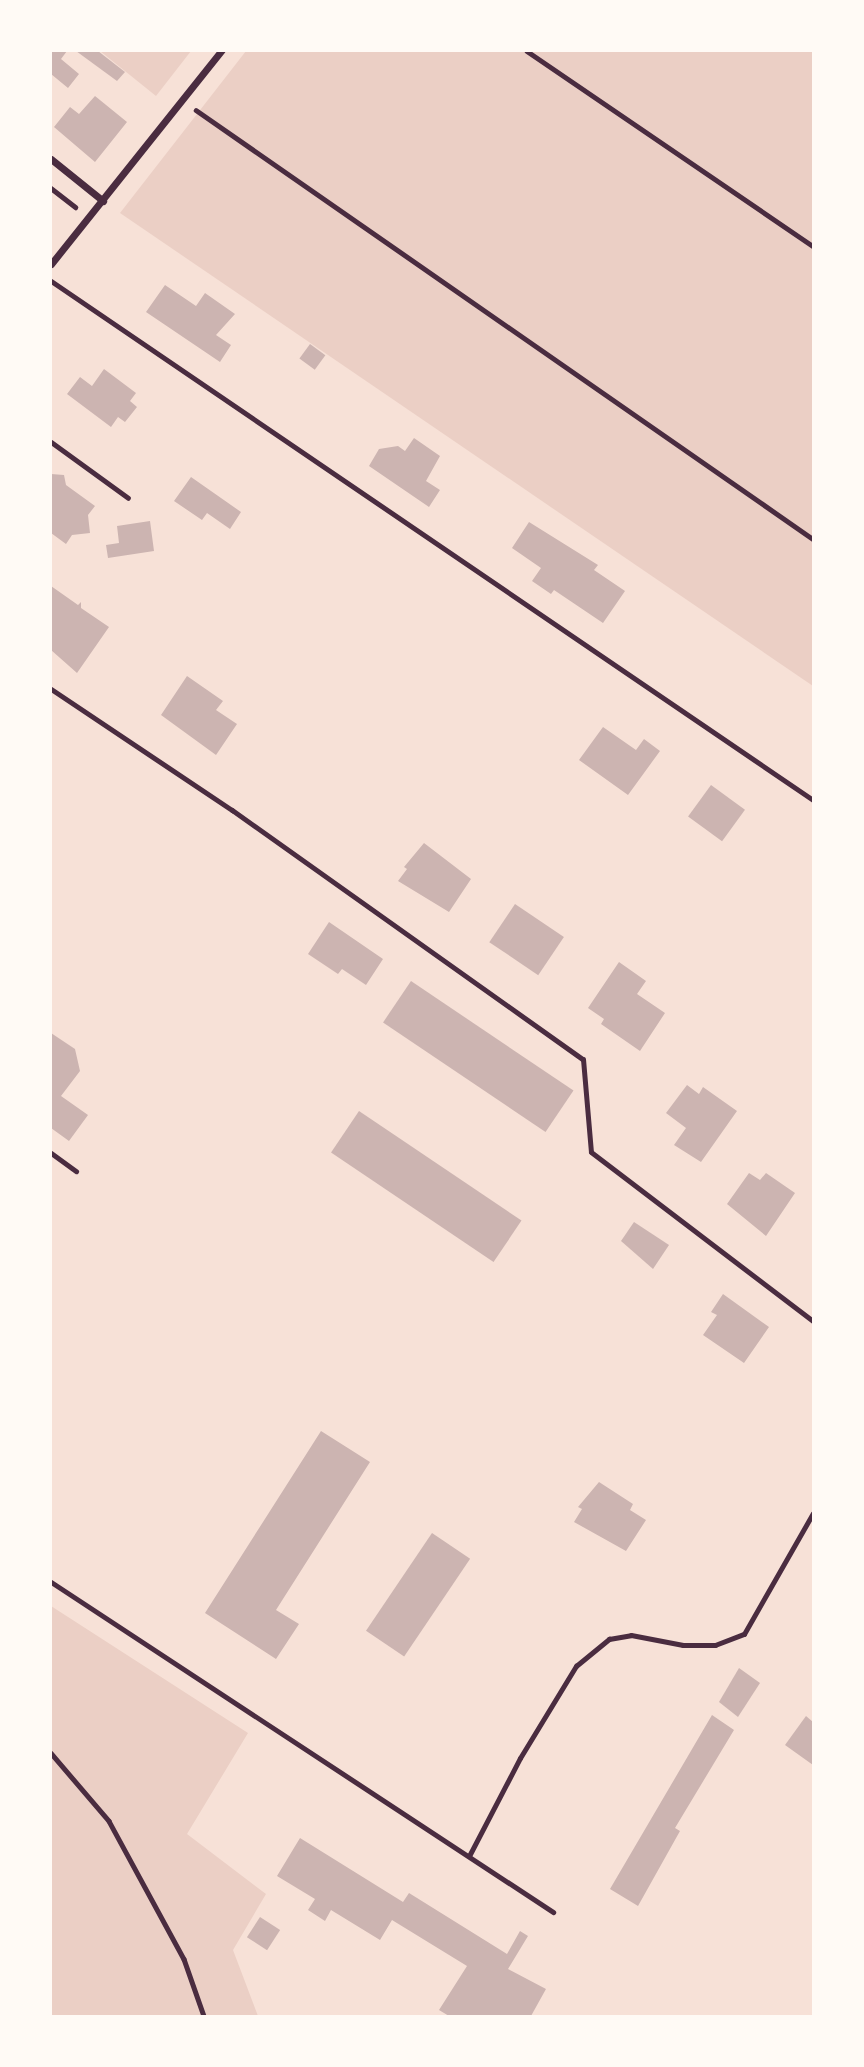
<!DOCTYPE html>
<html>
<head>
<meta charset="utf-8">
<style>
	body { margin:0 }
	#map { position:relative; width:864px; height:2067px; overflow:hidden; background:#f7e1d7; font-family:Manrope,sans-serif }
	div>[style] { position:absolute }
	.green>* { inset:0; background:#ebcfc5 }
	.building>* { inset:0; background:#ccb4b1; transform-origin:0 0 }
	.path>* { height:4.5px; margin:-2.25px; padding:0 2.25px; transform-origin:2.25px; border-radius:2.25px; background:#4a2c40 }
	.service>* { height:5px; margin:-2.5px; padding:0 2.5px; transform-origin:2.5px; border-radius:2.5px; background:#4a2c40 }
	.minor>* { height:7px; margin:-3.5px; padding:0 3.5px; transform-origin:3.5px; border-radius:3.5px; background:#4a2c40 }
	span { translate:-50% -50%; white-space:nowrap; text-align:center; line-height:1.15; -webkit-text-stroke:7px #fffaf5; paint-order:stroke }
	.frame { position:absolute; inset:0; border:52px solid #fffaf5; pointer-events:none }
</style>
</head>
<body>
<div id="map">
	<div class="green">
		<div style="clip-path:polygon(100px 51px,191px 51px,156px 96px)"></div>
		<div style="clip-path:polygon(246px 51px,813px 51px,813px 686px,120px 213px)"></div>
		<div style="clip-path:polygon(51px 1606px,248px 1733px,187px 1834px,266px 1894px,233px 1950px,258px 2016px,51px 2016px)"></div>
	</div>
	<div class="building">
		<div style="clip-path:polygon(51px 51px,67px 51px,61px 59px,79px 74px,68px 88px,51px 74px)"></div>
		<div style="clip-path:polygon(76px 51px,98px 51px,125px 72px,117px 81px)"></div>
		<div style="clip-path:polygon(95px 96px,127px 122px,95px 162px,54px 127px,70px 107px,79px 114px)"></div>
		<div style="clip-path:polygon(165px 285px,196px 306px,205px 293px,235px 314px,216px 335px,231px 345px,220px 362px,146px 312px)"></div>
		<div style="left:310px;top:344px;width:19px;height:18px;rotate:36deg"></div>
		<div style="clip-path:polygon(104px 369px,136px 393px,130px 401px,137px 407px,125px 422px,118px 417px,111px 427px,67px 394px,80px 377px,92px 386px)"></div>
		<div style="clip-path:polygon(414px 438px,440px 456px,426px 481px,440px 490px,429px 507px,369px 466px,379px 449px,398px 446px,405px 451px)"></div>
		<div style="clip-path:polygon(51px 474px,64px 475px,66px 485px,95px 506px,88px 515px,90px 533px,72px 535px,66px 544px,51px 533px)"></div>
		<div style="clip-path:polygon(191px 477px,241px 512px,230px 529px,207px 513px,202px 520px,174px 501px)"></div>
		<div style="clip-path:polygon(150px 521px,154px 551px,108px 558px,106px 545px,119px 543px,117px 526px)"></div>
		<div style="clip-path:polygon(529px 522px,598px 565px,594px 570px,625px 591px,603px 623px,554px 590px,551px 594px,532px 581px,541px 568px,512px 548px)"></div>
		<div style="clip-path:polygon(51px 586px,78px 605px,81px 602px,81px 608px,109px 627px,77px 673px,51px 650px)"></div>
		<div style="clip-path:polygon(187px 676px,223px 701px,216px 710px,237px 724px,216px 755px,161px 715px)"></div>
		<div style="clip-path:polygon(603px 727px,636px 750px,644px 739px,660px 751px,628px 795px,579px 760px)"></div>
		<div style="left:711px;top:785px;width:42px;height:39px;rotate:36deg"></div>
		<div style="clip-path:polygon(424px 843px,471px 879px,449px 912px,398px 881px,407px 869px,404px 867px)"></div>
		<div style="left:515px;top:904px;width:59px;height:46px;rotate:34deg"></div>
		<div style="clip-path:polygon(329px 922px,383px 959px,366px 985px,342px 969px,338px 974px,308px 954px)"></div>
		<div style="clip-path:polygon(619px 962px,646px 981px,637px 994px,665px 1013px,640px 1051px,601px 1024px,604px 1019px,588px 1008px)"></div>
		<div style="left:411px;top:981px;width:196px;height:50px;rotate:34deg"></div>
		<div style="clip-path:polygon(51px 1033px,75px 1049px,80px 1071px,61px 1096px,88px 1115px,69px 1141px,51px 1128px)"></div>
		<div style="clip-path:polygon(687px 1085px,699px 1094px,703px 1087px,737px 1111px,701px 1162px,674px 1145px,686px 1128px,666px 1113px)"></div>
		<div style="left:359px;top:1111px;width:196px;height:50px;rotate:34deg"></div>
		<div style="clip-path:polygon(749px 1173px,760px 1180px,766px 1173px,795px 1193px,766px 1236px,727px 1204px)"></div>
		<div style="clip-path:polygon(634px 1222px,669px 1245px,653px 1269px,621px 1241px)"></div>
		<div style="clip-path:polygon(723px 1294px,769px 1327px,744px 1363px,703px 1335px,717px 1315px,711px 1312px)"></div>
		<div style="clip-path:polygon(321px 1431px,370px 1462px,276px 1610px,299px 1624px,276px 1659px,205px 1613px)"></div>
		<div style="clip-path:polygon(599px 1482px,633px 1504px,630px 1510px,646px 1520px,626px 1551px,574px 1522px,582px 1509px,578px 1507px)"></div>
		<div style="left:432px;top:1533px;width:46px;height:118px;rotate:34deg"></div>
		<div style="clip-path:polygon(739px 1668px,760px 1683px,738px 1717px,719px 1702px)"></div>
		<div style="clip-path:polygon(712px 1715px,734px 1730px,675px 1828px,680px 1831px,638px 1906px,610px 1889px)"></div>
		<div style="clip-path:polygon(806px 1716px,813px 1722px,813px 1765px,785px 1745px)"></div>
		<div style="clip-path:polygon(300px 1838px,403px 1902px,409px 1893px,507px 1954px,520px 1931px,528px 1936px,508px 1969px,546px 1989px,531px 2016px,449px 2016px,439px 2010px,467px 1966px,392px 1920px,380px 1940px,331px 1910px,325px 1921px,308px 1910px,315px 1899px,277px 1876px)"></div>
		<div style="left:260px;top:1917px;width:24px;height:24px;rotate:33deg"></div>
	</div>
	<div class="path">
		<div style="left:527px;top:51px;width:346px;rotate:34.3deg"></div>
		<div style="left:196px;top:110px;width:751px;rotate:34.81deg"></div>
		<div style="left:51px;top:188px;width:31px;rotate:38deg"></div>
		<div style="left:51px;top:1753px;width:89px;rotate:49.5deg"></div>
		<div style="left:109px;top:1821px;width:157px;rotate:61.5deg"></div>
		<div style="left:184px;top:1959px;width:60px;rotate:70.7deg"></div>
	</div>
	<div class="service">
		<div style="left:51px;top:281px;width:922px;rotate:34.26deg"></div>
		<div style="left:51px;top:442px;width:95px;rotate:36deg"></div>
		<div style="left:51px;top:689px;width:218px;rotate:33.8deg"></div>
		<div style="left:232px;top:810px;width:430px;rotate:35.4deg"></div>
		<div style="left:583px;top:1059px;width:93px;rotate:85.1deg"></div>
		<div style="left:591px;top:1152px;width:279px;rotate:37.3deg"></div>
		<div style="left:51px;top:1153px;width:31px;rotate:36deg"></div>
		<div style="left:51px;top:1582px;width:601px;rotate:33.32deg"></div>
		<div style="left:469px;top:1856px;width:110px;rotate:-62.5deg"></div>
		<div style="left:520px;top:1758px;width:108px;rotate:-58.7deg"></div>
		<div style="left:576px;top:1666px;width:43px;rotate:-39.3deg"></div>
		<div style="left:609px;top:1639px;width:22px;rotate:-10deg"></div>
		<div style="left:631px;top:1635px;width:53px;rotate:10.9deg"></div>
		<div style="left:683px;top:1645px;width:32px"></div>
		<div style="left:715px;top:1645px;width:31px;rotate:-21deg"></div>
		<div style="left:744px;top:1634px;width:139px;rotate:-60.3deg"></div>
	</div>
	<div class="minor">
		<div style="left:51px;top:159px;width:67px;rotate:38.9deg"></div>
		<div style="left:51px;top:264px;width:273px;rotate:-51.4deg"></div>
	</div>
	<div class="frame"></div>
</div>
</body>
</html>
